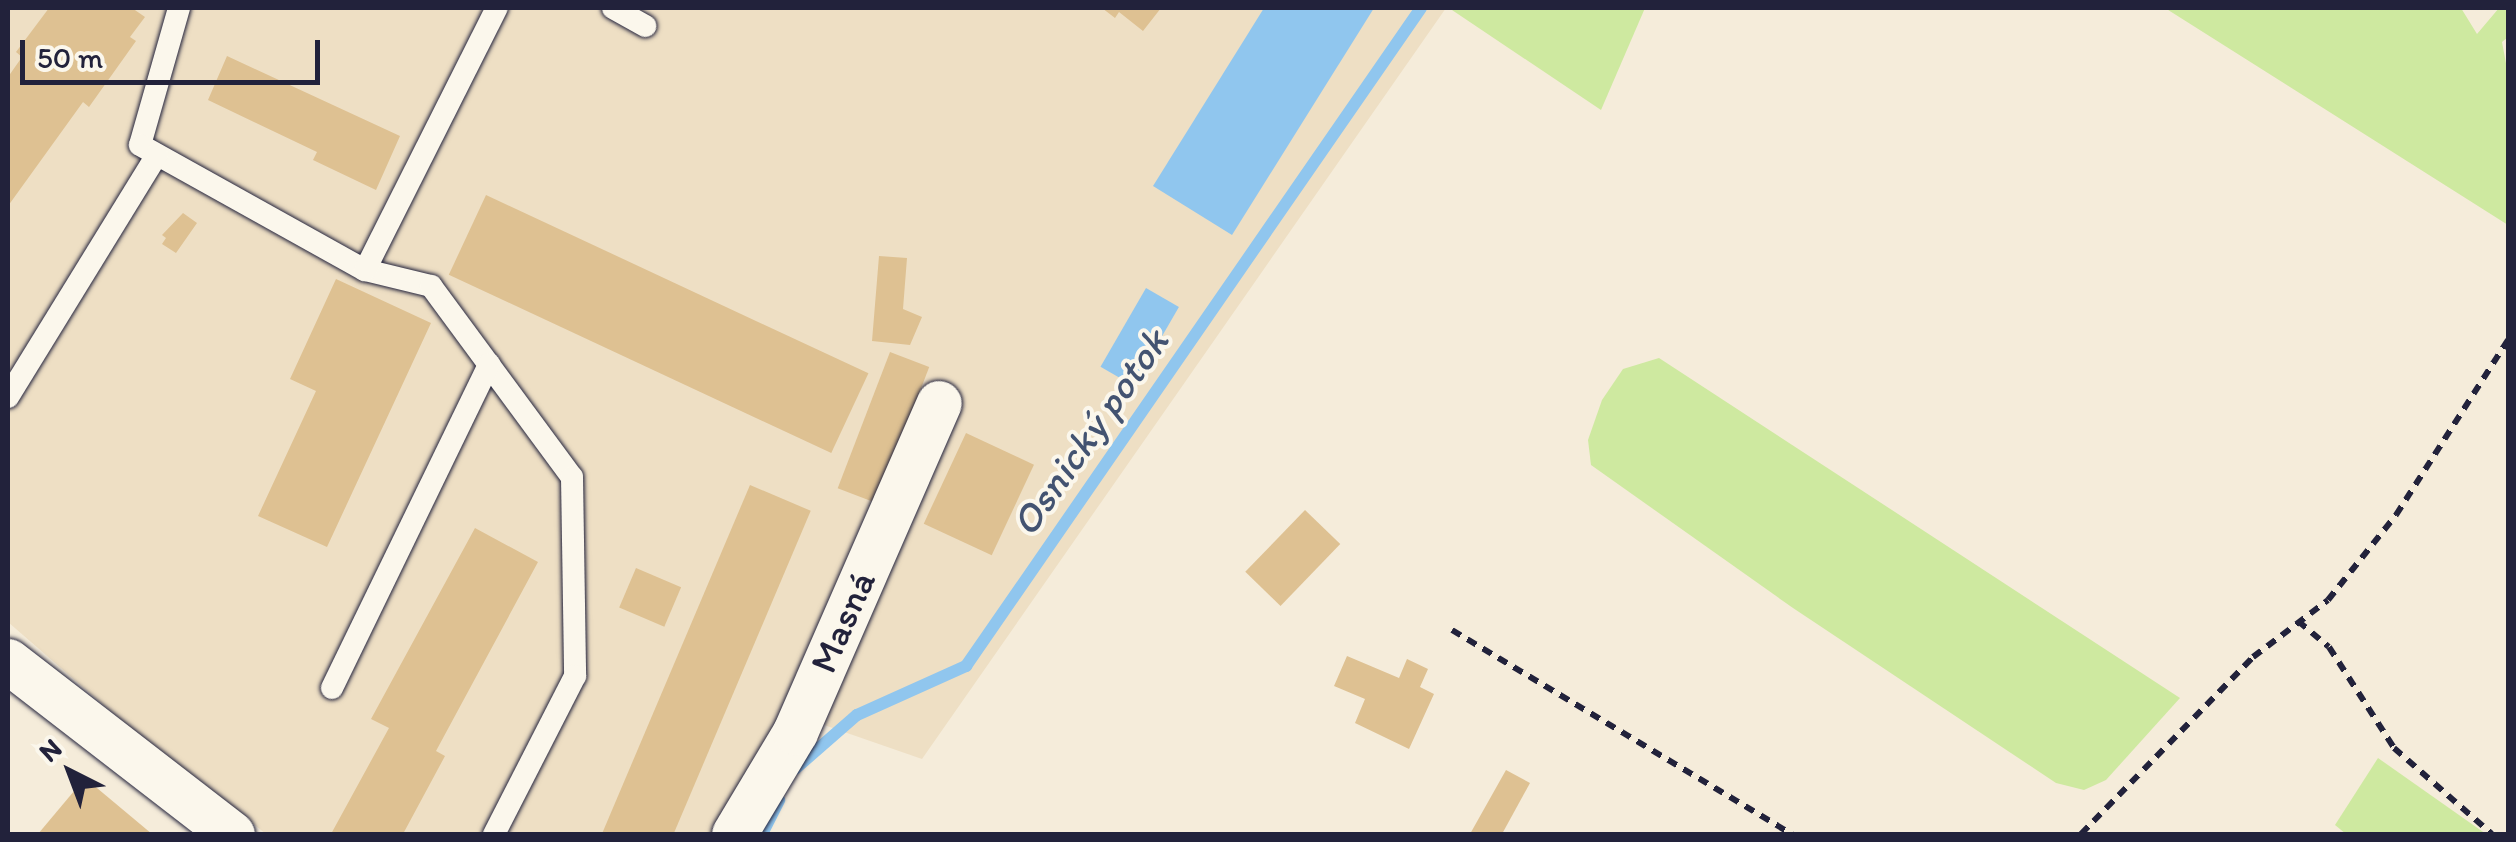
<!DOCTYPE html>
<html>
<head>
<meta charset="utf-8">
<style>
	body { margin:0 }
	#map { position:relative; width:2516px; height:842px; overflow:hidden; background:#f5ecda; font-family:Itim,sans-serif }
	div>[style] { position:absolute }
	.built>* { inset:0; background:#eedfc4 }
	.green>* { inset:0; background:#cee9a0 }
	.water>* { inset:0; background:#90c6ee; transform-origin:0 0 }
	.stream>* { height:12px; margin:-6px; padding:0 6px; transform-origin:6px; border-radius:6px; background:#90c6ee }
	.building>* { inset:0; background:#dec192; transform-origin:0 0 }
	.path>* { height:6px; margin-top:-3px; transform-origin:0; background:repeating-linear-gradient(90deg,#22223b 0 10px,transparent 0 18px) }
	.roads { filter:drop-shadow(0 0 2px #22223b) drop-shadow(0 0 2px #22223b) }
	.service>* { height:22px; margin:-11px; padding:0 11px; transform-origin:11px; border-radius:11px; background:#fbf7ec }
	.minor>* { height:45px; margin:-22.5px; padding:0 22.5px; transform-origin:22.5px; border-radius:22.5px; background:#fbf7ec }
	span { translate:-50% -50%; white-space:nowrap; text-align:center; line-height:1.15; -webkit-text-stroke:8px #fbf7ec; paint-order:stroke }
	.street-label { font-size:38px; color:#22223b }
	.water-label { font-size:40px; color:#435371; font-style:italic }
	.frame { position:absolute; inset:0; border:10px solid #22223b; pointer-events:none }
	.north { position:absolute; left:20px; top:722px; width:100px; height:100px; -webkit-text-stroke:8px #fbf7ec; paint-order:stroke; rotate:318deg; font-size:28px; font-weight:700; line-height:40px; text-align:center; color:#22223b }
	.north::after { content:''; display:block; margin:auto; width:35px; height:45px; background:#22223b; clip-path:polygon(50% 0,100% 100%,50% 72%,0 100%) }
	.scale { position:absolute; left:20px; top:40px; width:300px; height:45px; box-sizing:border-box; border:5px solid #22223b; border-top:0; padding-left:12px; font-size:30px; line-height:35px; white-space:nowrap; color:#22223b; -webkit-text-stroke:8px #fbf7ec; paint-order:stroke }
</style>
</head>
<body>
<div id="map">
	<div class="built">
		<div style="clip-path:polygon(8px 8px,1446px 8px,922px 759px,801px 717px,728px 834px,266px 834px,115px 715px,8px 622px)"></div>
	</div>
	<div class="green">
		<div style="clip-path:polygon(1449px 8px,1645px 8px,1601px 110px)"></div>
		<div style="clip-path:polygon(2165px 8px,2461px 8px,2477px 34px,2499px 8px,2508px 8px,2508px 37px,2502px 42px,2508px 74px,2508px 225px)"></div>
		<div style="clip-path:polygon(1659px 358px,2180px 698px,2106px 780px,2084px 790px,2056px 783px,1793px 608px,1591px 465px,1588px 440px,1602px 400px,1623px 369px)"></div>
		<div style="clip-path:polygon(2378px 758px,2486px 834px,2346px 834px,2335px 825px)"></div>
	</div>
	<div class="water">
		<div style="clip-path:polygon(1264px 8px,1374px 8px,1232px 235px,1153px 186px)"></div>
		<div style="left:1146px;top:288px;width:38px;height:91px;rotate:30deg"></div>
	</div>
	<div class="stream">
		<div style="left:795px;top:769px;width:82px;rotate:-41.1deg"></div>
		<div style="left:857px;top:715px;width:120px;rotate:-24.2deg"></div>
		<div style="left:966px;top:666px;width:800px;rotate:-55.34deg"></div>
		<div style="left:762px;top:834px;width:38px;rotate:-63deg"></div>
	</div>
	<div class="building">
		<div style="clip-path:polygon(49px 8px,132px 8px,145px 17px,130px 37px,136px 41px,89px 107px,83px 102px,8px 206px,8px 77px,22px 57px,16px 52px)"></div>
		<div style="clip-path:polygon(1102px 8px,1161px 8px,1143px 31px,1119px 12px,1115px 18px)"></div>
		<div style="clip-path:polygon(227px 56px,400px 136px,376px 190px,313px 160px,317px 152px,208px 100px)"></div>
		<div style="left:486px;top:195px;width:422px;height:88px;rotate:25deg"></div>
		<div style="clip-path:polygon(183px 213px,197px 223px,176px 253px,162px 244px,166px 238px,162px 235px)"></div>
		<div style="clip-path:polygon(879px 256px,907px 258px,903px 309px,922px 317px,910px 345px,872px 341px)"></div>
		<div style="clip-path:polygon(336px 279px,431px 323px,327px 547px,258px 516px,316px 391px,290px 379px)"></div>
		<div style="left:890px;top:352px;width:42px;height:146px;rotate:21deg"></div>
		<div style="left:966px;top:433px;width:75px;height:100px;rotate:25deg"></div>
		<div style="left:750px;top:485px;width:66px;height:378px;rotate:23deg"></div>
		<div style="left:1305px;top:510px;width:49px;height:86px;rotate:44deg"></div>
		<div style="clip-path:polygon(475px 528px,538px 562px,436px 751px,445px 756px,403px 834px,331px 834px,389px 728px,371px 719px)"></div>
		<div style="left:636px;top:568px;width:49px;height:43px;rotate:23deg"></div>
		<div style="clip-path:polygon(1347px 656px,1399px 678px,1407px 659px,1428px 669px,1420px 687px,1434px 694px,1409px 749px,1355px 723px,1365px 699px,1334px 686px)"></div>
		<div style="clip-path:polygon(1506px 770px,1530px 783px,1502px 834px,1470px 834px)"></div>
		<div style="clip-path:polygon(85px 778px,152px 834px,38px 834px)"></div>
	</div>
	<div class="path">
		<div style="left:2298px;top:621px;width:40px;rotate:40deg"></div>
		<div style="left:2329px;top:647px;width:120px;rotate:57.2deg"></div>
		<div style="left:2394px;top:748px;width:130px;rotate:41.3deg"></div>
		<div style="left:1452px;top:630px;width:397px;rotate:31deg"></div>
		<div style="left:2081px;top:834px;width:247px;rotate:-45.8deg"></div>
		<div style="left:2253px;top:657px;width:94px;rotate:-37.2deg"></div>
		<div style="left:2328px;top:600px;width:109px;rotate:-51.3deg"></div>
		<div style="left:2396px;top:515px;width:208px;rotate:-57.4deg"></div>
	</div>
	<div class="roads">
		<div class="service">
			<div style="left:179px;top:8px;width:142px;rotate:105.9deg"></div>
			<div style="left:140px;top:145px;width:257px;rotate:29.1deg"></div>
			<div style="left:365px;top:270px;width:68px;rotate:13.6deg"></div>
			<div style="left:431px;top:286px;width:237px;rotate:53.6deg"></div>
			<div style="left:572px;top:477px;width:199px;rotate:89.1deg"></div>
			<div style="left:575px;top:676px;width:178px;rotate:117.1deg"></div>
			<div style="left:613px;top:8px;width:37px;rotate:29deg"></div>
			<div style="left:365px;top:270px;width:293px;rotate:-63.3deg"></div>
			<div style="left:8px;top:397px;width:284px;rotate:-58.4deg"></div>
			<div style="left:332px;top:688px;width:360px;rotate:-64.1deg"></div>
		</div>
		<div class="minor">
			<div style="left:8px;top:661px;width:283px;rotate:37.7deg"></div>
			<div style="left:734px;top:834px;width:119px;rotate:-59.1deg"></div>
			<div style="left:795px;top:732px;width:359px;rotate:-66.4deg"></div>
		</div>
	</div>
	<div class="street-label">
		<span style="left:843px;top:622px;rotate:-66deg">Masná</span>
	</div>
	<div class="water-label">
		<span style="left:1089px;top:432px;rotate:-55deg">Osnický potok</span>
	</div>
	<div class="frame"></div>
	<div class="north">N</div>
	<div class="scale">50 m</div>
</div>
</body>
</html>
